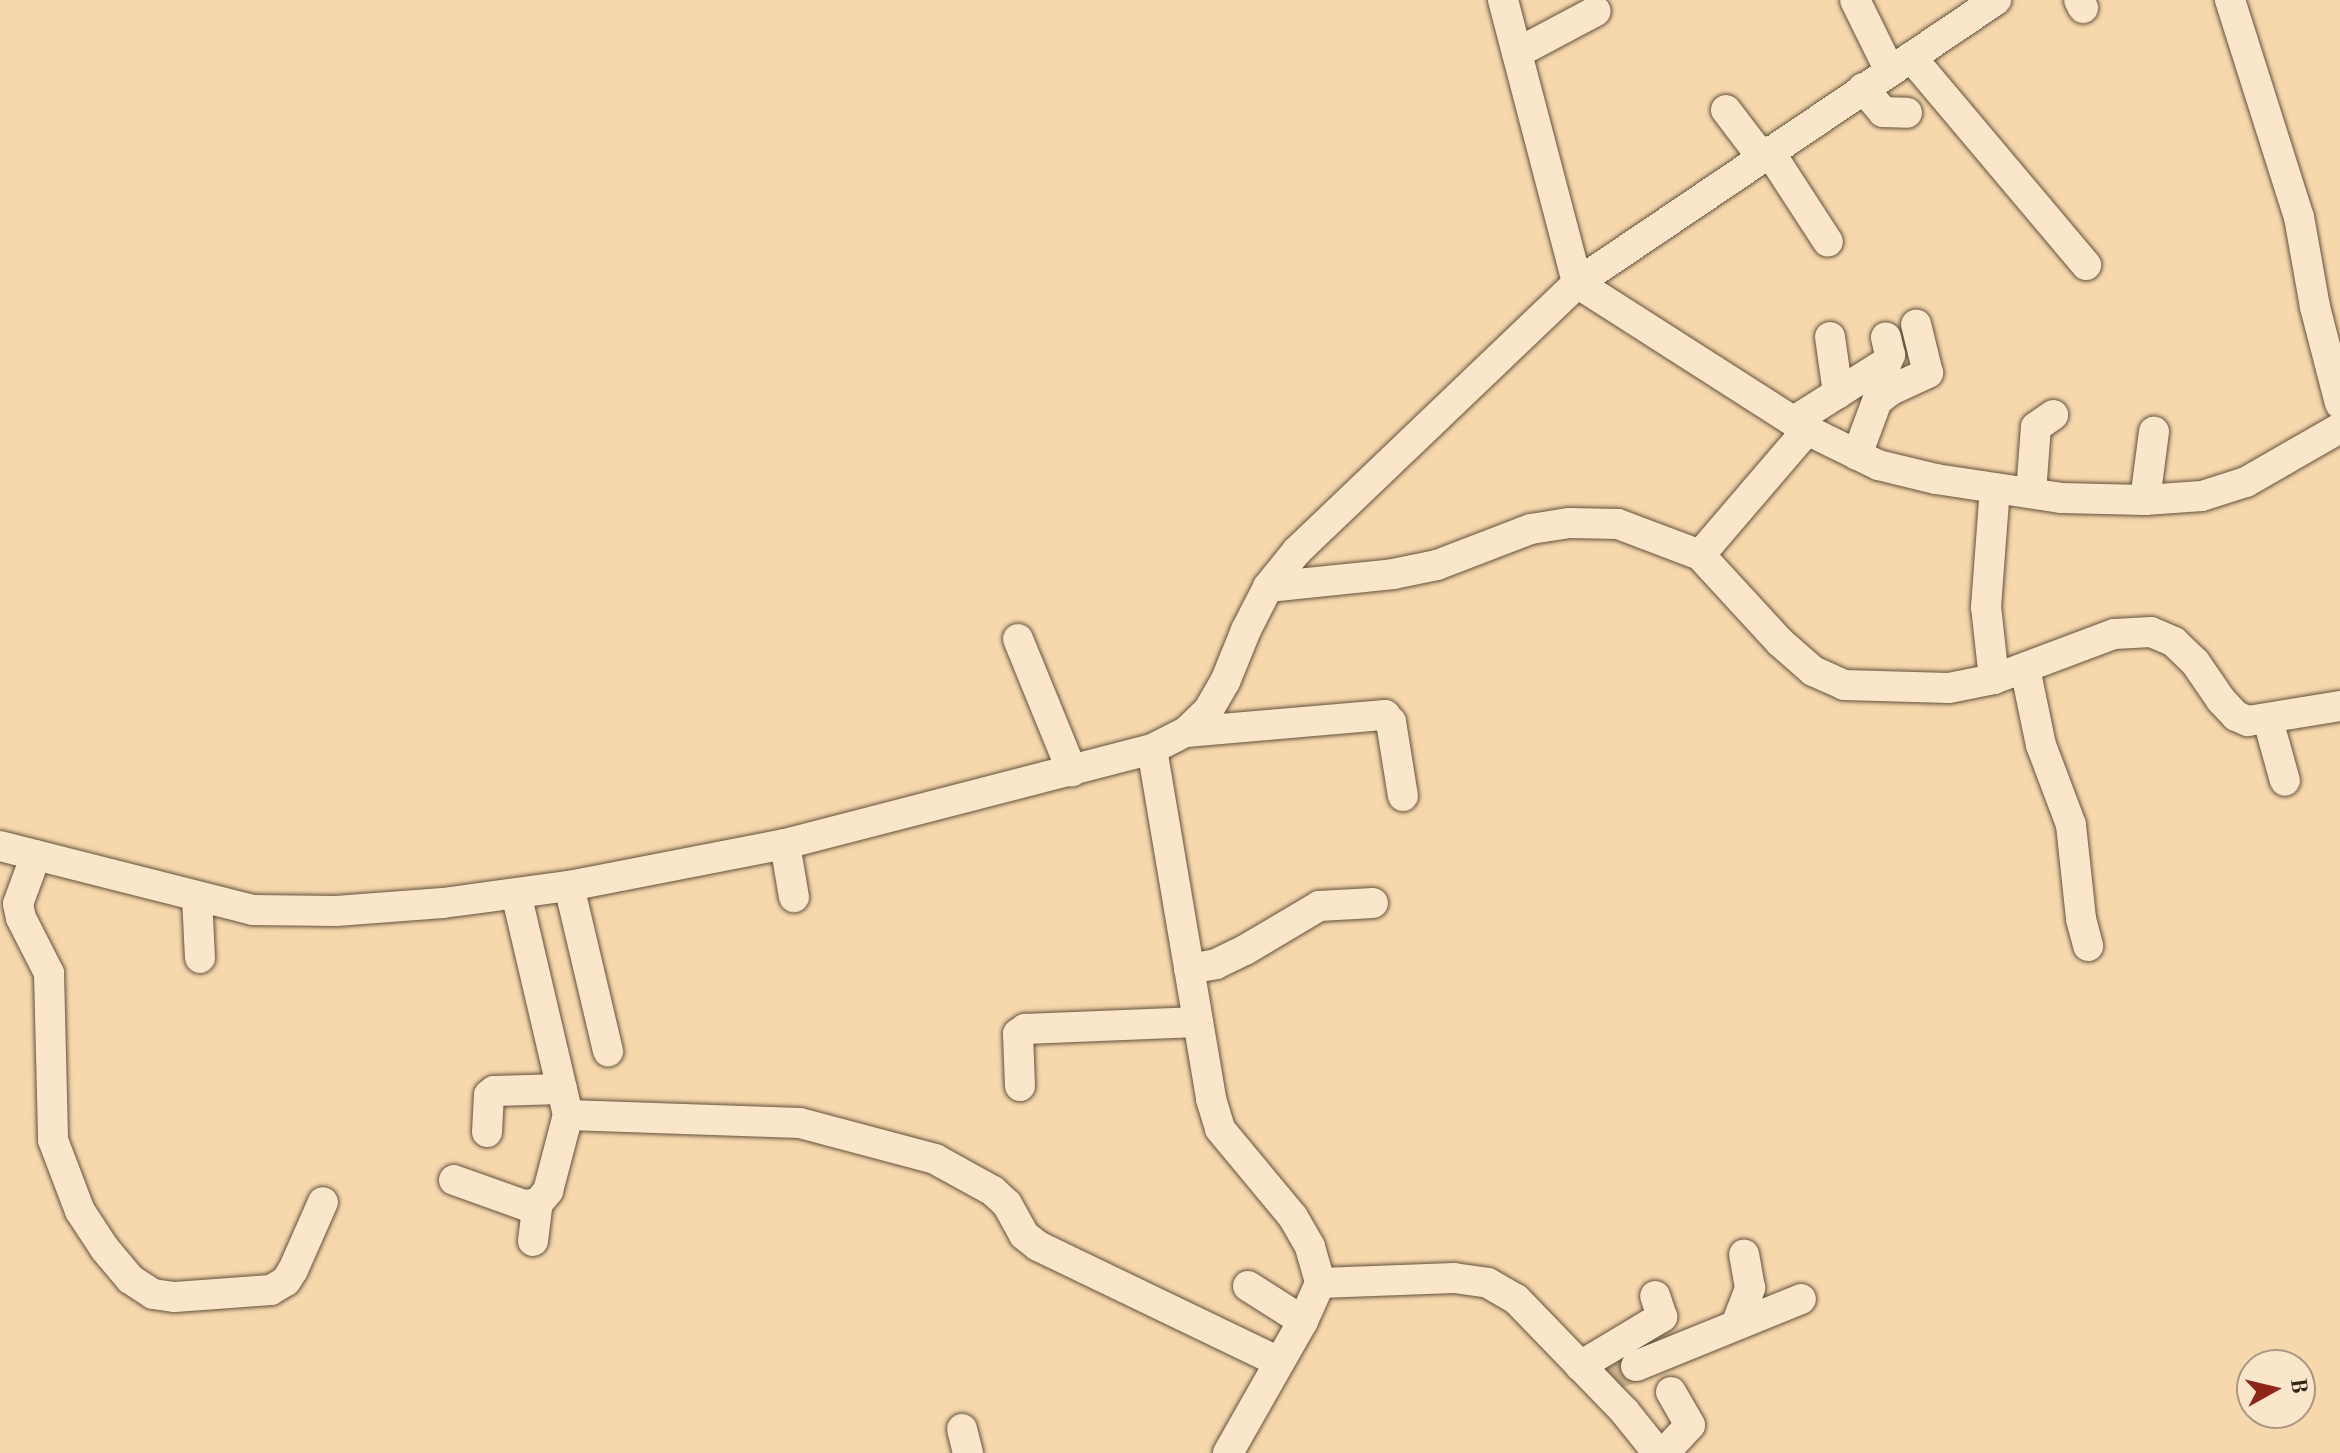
<!DOCTYPE html>
<html>
<head>
<meta charset="utf-8">
<style>
	body { margin:0 }
	#map { position:relative; width:2340px; height:1453px; overflow:hidden; background:#f7d8ad; font-family:"Old Standard TT",serif }
	div>[style] { position:absolute }
	.minor-tunnel>* { height:30px; margin-top:-15px; transform-origin:0; background:repeating-linear-gradient(90deg,#cfb48f 0 30px,transparent 0 45px) }
	.roads { filter:drop-shadow(0 0 2px #62513c) drop-shadow(0 0 2px #62513c) }
	.minor>* { height:30px; margin:-15px; padding:0 15px; transform-origin:15px; border-radius:15px; background:#fae6ca }
	span { translate:-50% -50%; white-space:nowrap; text-align:center; line-height:1.15; -webkit-text-stroke:7px #fae6ca; paint-order:stroke }
	.north { position:absolute; left:2236px; top:1349px; width:80px; height:80px; box-sizing:border-box; background:#fae6ca; border:2px solid #aa9882; border-radius:50%; rotate:82deg; font-size:22px; font-weight:700; line-height:32px; text-align:center; color:#312416 }
	.north::after { content:''; display:block; margin:auto; width:28px; height:36px; background:#8f2418; clip-path:polygon(50% 0,100% 100%,50% 72%,0 100%) }
</style>
</head>
<body>
<div id="map">
	<div class="minor-tunnel">
		<div style="left:1609px;top:1377px;width:29px;rotate:-22deg"></div>
	</div>
	<div class="roads">
		<div class="minor">
			<div style="left:1503px;top:0;width:293px;rotate:75.3deg"></div>
			<div style="left:1577px;top:283px;width:273px;rotate:32.6deg"></div>
			<div style="left:1807px;top:430px;width:79px;rotate:26.2deg"></div>
			<div style="left:1878px;top:465px;width:60px;rotate:13.6deg"></div>
			<div style="left:1936px;top:479px;width:126px;rotate:8.6deg"></div>
			<div style="left:2061px;top:498px;width:84px;rotate:1.4deg"></div>
			<div style="left:2145px;top:500px;width:57px;rotate:-4deg"></div>
			<div style="left:2202px;top:496px;width:46px;rotate:-17.7deg"></div>
			<div style="left:2246px;top:482px;width:108px;rotate:-29.9deg"></div>
			<div style="left:1855px;top:0;width:79px;rotate:63.8deg"></div>
			<div style="left:2079px;top:0;width:9px;rotate:63deg"></div>
			<div style="left:2230px;top:0;width:228px;rotate:72.4deg"></div>
			<div style="left:2299px;top:217px;width:91px;rotate:79.9deg"></div>
			<div style="left:2315px;top:307px;width:100px;rotate:75.5deg"></div>
			<div style="left:1517px;top:53px;width:89px;rotate:-28deg"></div>
			<div style="left:1911px;top:57px;width:272px;rotate:49.9deg"></div>
			<div style="left:1863px;top:88px;width:31px;rotate:50deg"></div>
			<div style="left:1883px;top:112px;width:24px;rotate:2deg"></div>
			<div style="left:1726px;top:110px;width:58px;rotate:52.7deg"></div>
			<div style="left:1769px;top:151px;width:108px;rotate:57deg"></div>
			<div style="left:1830px;top:337px;width:57px;rotate:81.9deg"></div>
			<div style="left:1794px;top:421px;width:110px;rotate:-32.4deg"></div>
			<div style="left:1887px;top:362px;width:8px;rotate:-67deg"></div>
			<div style="left:1890px;top:355px;width:18px;rotate:-103deg"></div>
			<div style="left:1857px;top:455px;width:58px;rotate:-69.7deg"></div>
			<div style="left:1877px;top:401px;width:18px;rotate:-38deg"></div>
			<div style="left:1891px;top:390px;width:41px;rotate:-24.7deg"></div>
			<div style="left:1928px;top:373px;width:50px;rotate:-103.8deg"></div>
			<div style="left:2031px;top:493px;width:66px;rotate:-85.7deg"></div>
			<div style="left:2036px;top:427px;width:21px;rotate:-35deg"></div>
			<div style="left:2145px;top:500px;width:69px;rotate:-82.5deg"></div>
			<div style="left:1700px;top:555px;width:165px;rotate:-49.4deg"></div>
			<div style="left:1268px;top:587px;width:126px;rotate:-5.9deg"></div>
			<div style="left:1393px;top:574px;width:45px;rotate:-11.6deg"></div>
			<div style="left:1437px;top:565px;width:101px;rotate:-21deg"></div>
			<div style="left:1531px;top:529px;width:39px;rotate:-9deg"></div>
			<div style="left:1570px;top:523px;width:48px;rotate:1.2deg"></div>
			<div style="left:1618px;top:524px;width:88px;rotate:20.7deg"></div>
			<div style="left:1700px;top:555px;width:118px;rotate:47.4deg"></div>
			<div style="left:1780px;top:642px;width:44px;rotate:41.3deg"></div>
			<div style="left:1813px;top:671px;width:34px;rotate:24deg"></div>
			<div style="left:1844px;top:685px;width:105px;rotate:1.6deg"></div>
			<div style="left:1949px;top:688px;width:46px;rotate:-11.3deg"></div>
			<div style="left:1994px;top:679px;width:128px;rotate:-20.6deg"></div>
			<div style="left:2114px;top:634px;width:37px;rotate:-3deg"></div>
			<div style="left:2151px;top:632px;width:25px;rotate:23deg"></div>
			<div style="left:2174px;top:642px;width:29px;rotate:44deg"></div>
			<div style="left:2195px;top:662px;width:46px;rotate:55.6deg"></div>
			<div style="left:2221px;top:700px;width:22px;rotate:47deg"></div>
			<div style="left:2236px;top:716px;width:13px;rotate:23deg"></div>
			<div style="left:2248px;top:721px;width:93px;rotate:-9.3deg"></div>
			<div style="left:1018px;top:639px;width:143px;rotate:67.8deg"></div>
			<div style="left:2025px;top:668px;width:79px;rotate:78.3deg"></div>
			<div style="left:2041px;top:745px;width:85px;rotate:69.4deg"></div>
			<div style="left:2071px;top:825px;width:95px;rotate:83.9deg"></div>
			<div style="left:2081px;top:919px;width:28px;rotate:75deg"></div>
			<div style="left:1994px;top:679px;width:72px;rotate:-96.3deg"></div>
			<div style="left:1986px;top:607px;width:119px;rotate:-85.7deg"></div>
			<div style="left:2268px;top:720px;width:63px;rotate:74.4deg"></div>
			<div style="left:1186px;top:732px;width:200px;rotate:-4.9deg"></div>
			<div style="left:1385px;top:715px;width:9px;rotate:49deg"></div>
			<div style="left:1391px;top:722px;width:75px;rotate:80.8deg"></div>
			<div style="left:1152px;top:749px;width:355px;rotate:80.4deg"></div>
			<div style="left:1211px;top:1099px;width:31px;rotate:73deg"></div>
			<div style="left:1220px;top:1129px;width:114px;rotate:50.3deg"></div>
			<div style="left:1293px;top:1217px;width:34px;rotate:60deg"></div>
			<div style="left:1310px;top:1247px;width:37px;rotate:74deg"></div>
			<div style="left:1320px;top:1283px;width:42px;rotate:114.1deg"></div>
			<div style="left:1303px;top:1321px;width:152px;rotate:119.6deg"></div>
			<div style="left:785px;top:844px;width:54px;rotate:80.4deg"></div>
			<div style="left:0;top:846px;width:261px;rotate:14.2deg"></div>
			<div style="left:253px;top:910px;width:83px;rotate:0.7deg"></div>
			<div style="left:336px;top:911px;width:107px;rotate:-4.3deg"></div>
			<div style="left:443px;top:903px;width:127px;rotate:-7.7deg"></div>
			<div style="left:569px;top:886px;width:220px;rotate:-11deg"></div>
			<div style="left:785px;top:844px;width:379px;rotate:-14.5deg"></div>
			<div style="left:1152px;top:749px;width:38px;rotate:-27deg"></div>
			<div style="left:1186px;top:732px;width:30px;rotate:-44deg"></div>
			<div style="left:1208px;top:711px;width:34px;rotate:-60deg"></div>
			<div style="left:1225px;top:682px;width:56px;rotate:-68deg"></div>
			<div style="left:1246px;top:630px;width:48px;rotate:-62.9deg"></div>
			<div style="left:1268px;top:587px;width:46px;rotate:-51.1deg"></div>
			<div style="left:1297px;top:551px;width:388px;rotate:-43.7deg"></div>
			<div style="left:1577px;top:283px;width:506px;rotate:-34.04deg"></div>
			<div style="left:36px;top:855px;width:52px;rotate:110.2deg"></div>
			<div style="left:18px;top:904px;width:14px;rotate:78deg"></div>
			<div style="left:21px;top:918px;width:62px;rotate:63deg"></div>
			<div style="left:49px;top:973px;width:167px;rotate:88.6deg"></div>
			<div style="left:53px;top:1140px;width:76px;rotate:69.2deg"></div>
			<div style="left:80px;top:1211px;width:45px;rotate:56.7deg"></div>
			<div style="left:105px;top:1249px;width:39px;rotate:50deg"></div>
			<div style="left:130px;top:1279px;width:27px;rotate:33deg"></div>
			<div style="left:153px;top:1294px;width:22px;rotate:8deg"></div>
			<div style="left:175px;top:1297px;width:96px;rotate:-4.2deg"></div>
			<div style="left:271px;top:1290px;width:17px;rotate:-31deg"></div>
			<div style="left:286px;top:1281px;width:13px;rotate:-58deg"></div>
			<div style="left:293px;top:1270px;width:74px;rotate:-66.2deg"></div>
			<div style="left:569px;top:886px;width:170px;rotate:76.7deg"></div>
			<div style="left:197px;top:897px;width:61px;rotate:87.2deg"></div>
			<div style="left:1189px;top:969px;width:27px;rotate:-10deg"></div>
			<div style="left:1216px;top:964px;width:32px;rotate:-26deg"></div>
			<div style="left:1245px;top:950px;width:86px;rotate:-30.7deg"></div>
			<div style="left:1319px;top:906px;width:54px;rotate:-3.2deg"></div>
			<div style="left:1020px;top:1086px;width:52px;rotate:-92.2deg"></div>
			<div style="left:1018px;top:1034px;width:9px;rotate:-36deg"></div>
			<div style="left:1025px;top:1029px;width:173px;rotate:-2.3deg"></div>
			<div style="left:568px;top:1115px;width:232px;rotate:2deg"></div>
			<div style="left:800px;top:1123px;width:140px;rotate:14.9deg"></div>
			<div style="left:935px;top:1159px;width:66px;rotate:28.9deg"></div>
			<div style="left:993px;top:1191px;width:19px;rotate:43deg"></div>
			<div style="left:1007px;top:1204px;width:35px;rotate:61deg"></div>
			<div style="left:1024px;top:1235px;width:18px;rotate:38deg"></div>
			<div style="left:1038px;top:1246px;width:267px;rotate:25.7deg"></div>
			<div style="left:487px;top:1132px;width:37px;rotate:-87deg"></div>
			<div style="left:489px;top:1095px;width:6px;rotate:-39deg"></div>
			<div style="left:494px;top:1091px;width:68px;rotate:-1.7deg"></div>
			<div style="left:454px;top:1180px;width:74px;rotate:19.7deg"></div>
			<div style="left:524px;top:1205px;width:14px;rotate:-8deg"></div>
			<div style="left:538px;top:1203px;width:16px;rotate:-50deg"></div>
			<div style="left:548px;top:1191px;width:79px;rotate:-75.3deg"></div>
			<div style="left:568px;top:1115px;width:227px;rotate:-103.2deg"></div>
			<div style="left:533px;top:1241px;width:38px;rotate:-83deg"></div>
			<div style="left:1320px;top:1283px;width:134px;rotate:-2.1deg"></div>
			<div style="left:1454px;top:1278px;width:34px;rotate:8deg"></div>
			<div style="left:1488px;top:1283px;width:32px;rotate:30deg"></div>
			<div style="left:1516px;top:1299px;width:157px;rotate:46deg"></div>
			<div style="left:1625px;top:1412px;width:53px;rotate:51.2deg"></div>
			<div style="left:1248px;top:1286px;width:65px;rotate:32.5deg"></div>
			<div style="left:1736px;top:1325px;width:40px;rotate:-69deg"></div>
			<div style="left:1750px;top:1288px;width:34px;rotate:-100deg"></div>
			<div style="left:1580px;top:1366px;width:96px;rotate:-30.9deg"></div>
			<div style="left:1662px;top:1317px;width:22px;rotate:-108deg"></div>
			<div style="left:1636px;top:1366px;width:178px;rotate:-22.1deg"></div>
			<div style="left:962px;top:1429px;width:25px;rotate:76deg"></div>
			<div style="left:1664px;top:1453px;width:38px;rotate:-47deg"></div>
			<div style="left:1690px;top:1425px;width:38px;rotate:-120deg"></div>
		</div>
	</div>
	<div class="north">B</div>
</div>
</body>
</html>
